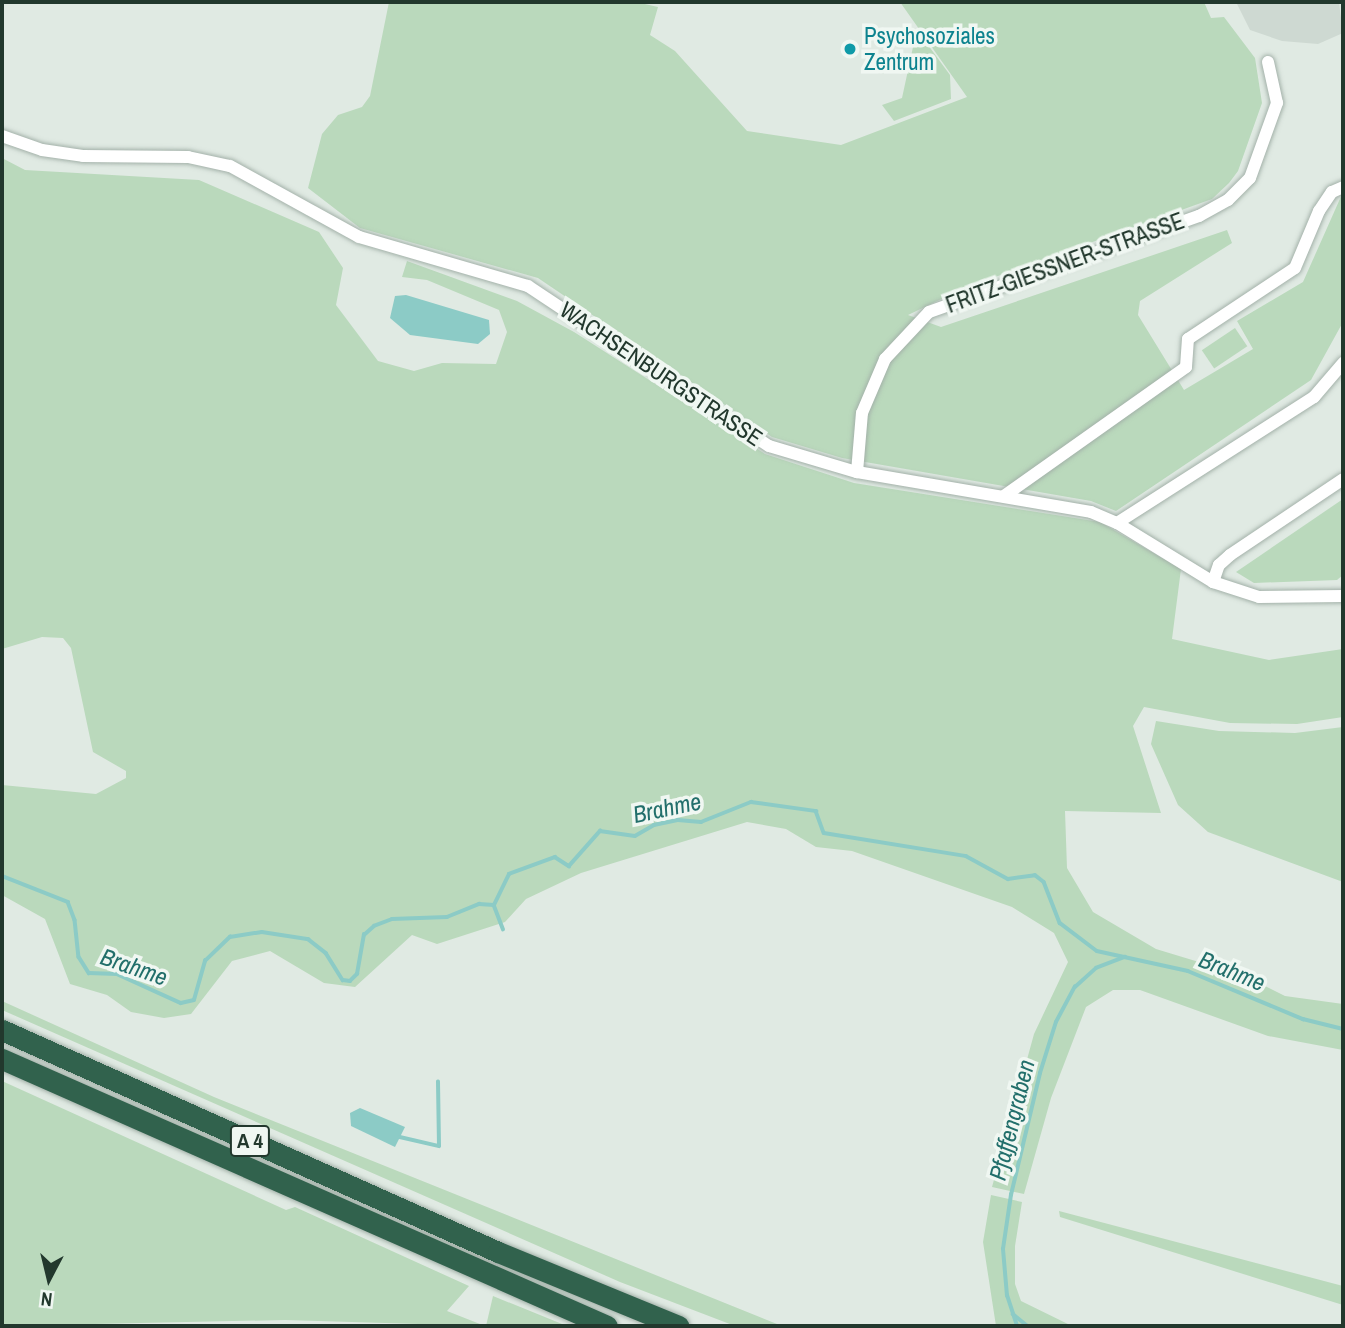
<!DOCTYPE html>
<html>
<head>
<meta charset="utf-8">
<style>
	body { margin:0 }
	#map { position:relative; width:1345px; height:1328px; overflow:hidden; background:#e0eae3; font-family:"Archivo Narrow",sans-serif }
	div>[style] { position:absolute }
	.built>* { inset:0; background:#ced9d2 }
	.green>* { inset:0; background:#bad9bc; transform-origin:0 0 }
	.water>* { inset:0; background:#8ccbc6 }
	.stream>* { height:3.5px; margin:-1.75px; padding:0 1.75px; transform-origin:1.75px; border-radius:1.75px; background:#8ccbc6 }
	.roads { filter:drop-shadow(0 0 2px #a3b1a9) drop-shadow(0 0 2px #a3b1a9) }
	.street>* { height:12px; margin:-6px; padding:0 6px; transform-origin:6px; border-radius:6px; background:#fff }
	.highway>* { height:21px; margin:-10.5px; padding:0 10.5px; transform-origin:10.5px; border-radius:10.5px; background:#31624d }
	.dots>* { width:19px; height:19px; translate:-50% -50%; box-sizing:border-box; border:4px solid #f0f7f2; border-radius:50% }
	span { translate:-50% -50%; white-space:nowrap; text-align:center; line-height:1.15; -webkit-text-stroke:7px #f0f7f2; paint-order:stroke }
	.shield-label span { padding:2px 5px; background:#f0f7f2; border:2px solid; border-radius:5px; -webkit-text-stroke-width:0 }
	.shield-label { font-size:21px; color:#22382d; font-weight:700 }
	.culture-label { font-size:23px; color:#0d838f }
	.left { translate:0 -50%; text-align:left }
	.street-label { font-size:23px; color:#22382d }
	.water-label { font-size:24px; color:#226f6b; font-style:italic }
	.frame { position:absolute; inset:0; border:4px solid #22382d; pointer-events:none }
	.north { position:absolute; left:14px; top:1244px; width:70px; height:70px; -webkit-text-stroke:5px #f0f7f2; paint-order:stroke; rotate:187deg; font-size:19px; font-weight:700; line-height:28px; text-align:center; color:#22382d }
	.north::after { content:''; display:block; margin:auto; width:24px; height:32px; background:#22382d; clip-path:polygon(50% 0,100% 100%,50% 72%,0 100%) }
</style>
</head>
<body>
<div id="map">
	<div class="built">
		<div style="clip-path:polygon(1236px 2px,1339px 2px,1343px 33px,1318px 44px,1282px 41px,1250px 30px)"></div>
	</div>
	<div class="green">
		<div style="clip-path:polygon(389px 2px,636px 2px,658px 7px,650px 35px,675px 51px,747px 131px,841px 145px,967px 97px,900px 2px,1204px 2px,1211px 18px,1224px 17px,1255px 58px,1262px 103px,1238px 171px,1229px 183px,1212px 199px,962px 289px,908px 315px,941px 327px,1227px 230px,1232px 243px,1140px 301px,1138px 315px,1184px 390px,1253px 349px,1237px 321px,1303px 282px,1343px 192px,1343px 322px,1311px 380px,1116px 511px,1091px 501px,842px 458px,772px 437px,538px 278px,360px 228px,308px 188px,322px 134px,338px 115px,362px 107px,370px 96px)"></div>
		<div style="clip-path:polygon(928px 45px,950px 75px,951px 99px,894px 121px,882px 105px,902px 98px,913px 47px)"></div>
		<div style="clip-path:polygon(2px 158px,25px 170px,199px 180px,319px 232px,343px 268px,336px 305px,378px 361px,414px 371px,442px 363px,496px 364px,507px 332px,499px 310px,427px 280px,402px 277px,407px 261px,517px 301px,574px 332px,765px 454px,854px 483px,1100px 522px,1181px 569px,1172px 639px,1269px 660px,1343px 649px,1343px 717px,1297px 724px,1230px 723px,1144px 707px,1133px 726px,1161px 813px,1065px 811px,1067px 868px,1093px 912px,1156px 949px,1245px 976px,1285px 996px,1343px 1004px,1343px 1050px,1268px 1036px,1140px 990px,1113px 990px,1086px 1007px,1051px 1098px,1024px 1194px,992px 1187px,1034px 1034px,1068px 962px,1054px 933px,1012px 907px,852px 851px,816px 847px,786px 829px,747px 822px,581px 873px,526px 899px,505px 922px,437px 944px,412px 935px,355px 987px,324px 983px,270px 951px,232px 961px,191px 1014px,164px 1018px,131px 1012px,107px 995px,70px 984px,45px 919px,2px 895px,2px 785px,96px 794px,126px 778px,126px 771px,93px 752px,71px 648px,63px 638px,42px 637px,2px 649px)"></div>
		<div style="left:1235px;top:328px;width:22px;height:40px;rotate:56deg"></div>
		<div style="clip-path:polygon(1343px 499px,1343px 575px,1337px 580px,1254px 583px,1236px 572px)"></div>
		<div style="clip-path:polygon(1156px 721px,1219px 731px,1295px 733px,1343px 727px,1343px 882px,1208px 832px,1178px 805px,1151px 744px)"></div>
		<div style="clip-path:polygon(2px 1001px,214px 1097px,782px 1326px,735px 1326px,620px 1282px,2px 1010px)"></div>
		<div style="clip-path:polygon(2px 1081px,286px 1210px,295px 1207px,469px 1286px,447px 1311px,485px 1326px,285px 1320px,2px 1326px)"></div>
		<div style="clip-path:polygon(991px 1195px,1022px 1202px,1015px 1246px,1015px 1284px,1021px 1301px,1072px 1326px,996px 1326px,983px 1242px)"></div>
		<div style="clip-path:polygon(1059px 1211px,1343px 1286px,1343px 1305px,1060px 1217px)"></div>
		<div style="clip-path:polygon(493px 1296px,567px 1326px,486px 1326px)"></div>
	</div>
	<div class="water">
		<div style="clip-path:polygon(406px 295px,489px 320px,490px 334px,478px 344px,410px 335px,390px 318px,395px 296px)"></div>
		<div style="clip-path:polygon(360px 1108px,405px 1127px,395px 1147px,351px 1126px,350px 1113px)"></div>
	</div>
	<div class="stream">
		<div style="left:2px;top:876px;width:71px;rotate:21.5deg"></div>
		<div style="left:68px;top:902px;width:19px;rotate:69deg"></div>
		<div style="left:75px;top:920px;width:37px;rotate:84deg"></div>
		<div style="left:79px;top:957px;width:19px;rotate:58deg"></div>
		<div style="left:89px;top:973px;width:28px;rotate:2deg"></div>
		<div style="left:117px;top:974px;width:70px;rotate:24.4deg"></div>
		<div style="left:181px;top:1003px;width:13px;rotate:-13deg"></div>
		<div style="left:194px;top:1000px;width:41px;rotate:-74.2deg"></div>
		<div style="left:205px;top:961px;width:35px;rotate:-44deg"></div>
		<div style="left:230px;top:937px;width:32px;rotate:-9deg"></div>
		<div style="left:262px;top:932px;width:47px;rotate:8.7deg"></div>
		<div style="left:308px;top:939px;width:23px;rotate:38deg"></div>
		<div style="left:326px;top:953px;width:32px;rotate:58deg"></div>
		<div style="left:343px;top:980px;width:7px;rotate:8deg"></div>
		<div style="left:350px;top:981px;width:10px;rotate:-45deg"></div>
		<div style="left:357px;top:974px;width:40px;rotate:-80deg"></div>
		<div style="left:364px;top:935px;width:13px;rotate:-42deg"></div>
		<div style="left:374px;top:926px;width:19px;rotate:-21deg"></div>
		<div style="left:392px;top:919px;width:55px;rotate:-2.1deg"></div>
		<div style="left:447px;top:917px;width:35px;rotate:-22deg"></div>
		<div style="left:479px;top:904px;width:15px;rotate:4deg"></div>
		<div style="left:494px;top:905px;width:34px;rotate:-64deg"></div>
		<div style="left:509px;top:874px;width:49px;rotate:-20.3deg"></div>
		<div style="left:555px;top:857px;width:17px;rotate:33deg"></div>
		<div style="left:569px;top:866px;width:47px;rotate:-48.5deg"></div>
		<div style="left:600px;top:831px;width:35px;rotate:8deg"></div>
		<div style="left:635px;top:836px;width:22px;rotate:-30deg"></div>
		<div style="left:654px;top:825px;width:25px;rotate:-12deg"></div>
		<div style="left:678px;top:820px;width:23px;rotate:5deg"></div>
		<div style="left:701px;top:822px;width:54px;rotate:-21.8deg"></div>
		<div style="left:751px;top:802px;width:66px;rotate:7.9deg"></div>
		<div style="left:816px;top:811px;width:23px;rotate:70deg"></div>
		<div style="left:824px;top:833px;width:144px;rotate:9.2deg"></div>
		<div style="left:966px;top:856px;width:48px;rotate:28.7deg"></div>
		<div style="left:1008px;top:879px;width:27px;rotate:-8deg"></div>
		<div style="left:1035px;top:875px;width:11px;rotate:38deg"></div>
		<div style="left:1044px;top:882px;width:44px;rotate:68.7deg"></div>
		<div style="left:1060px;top:923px;width:46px;rotate:37.1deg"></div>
		<div style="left:1097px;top:951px;width:93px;rotate:12.4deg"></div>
		<div style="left:1188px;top:971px;width:125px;rotate:22.7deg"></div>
		<div style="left:1303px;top:1019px;width:41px;rotate:14deg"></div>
		<div style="left:494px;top:905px;width:26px;rotate:69deg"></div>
		<div style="left:400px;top:1137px;width:40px;rotate:13deg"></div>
		<div style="left:439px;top:1146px;width:64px;rotate:-90.9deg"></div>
		<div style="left:1013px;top:1314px;width:19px;rotate:39deg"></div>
		<div style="left:1017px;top:1326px;width:32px;rotate:-108deg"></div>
		<div style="left:1007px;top:1296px;width:47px;rotate:-94.9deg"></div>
		<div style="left:1003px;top:1249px;width:55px;rotate:-81.6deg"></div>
		<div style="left:1011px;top:1195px;width:125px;rotate:-76.6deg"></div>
		<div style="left:1040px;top:1073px;width:53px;rotate:-72.6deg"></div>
		<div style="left:1056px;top:1022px;width:40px;rotate:-62deg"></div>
		<div style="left:1075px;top:987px;width:28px;rotate:-42deg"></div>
		<div style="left:1096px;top:968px;width:31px;rotate:-21deg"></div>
	</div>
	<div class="roads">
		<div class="street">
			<div style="left:2px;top:136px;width:42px;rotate:19.3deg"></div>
			<div style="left:42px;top:150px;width:41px;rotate:8.3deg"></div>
			<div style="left:83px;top:156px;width:105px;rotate:0.5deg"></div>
			<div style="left:188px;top:157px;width:43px;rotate:12.1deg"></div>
			<div style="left:230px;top:166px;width:147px;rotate:28.8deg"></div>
			<div style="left:359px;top:237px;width:176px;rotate:16.2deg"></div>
			<div style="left:528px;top:286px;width:289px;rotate:33.6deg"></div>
			<div style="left:769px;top:446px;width:92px;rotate:16.5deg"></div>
			<div style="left:857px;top:472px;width:237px;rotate:9.7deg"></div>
			<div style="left:1091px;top:512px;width:28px;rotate:23deg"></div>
			<div style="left:1117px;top:523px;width:113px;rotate:31.6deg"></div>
			<div style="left:1213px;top:582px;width:48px;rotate:18.1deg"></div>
			<div style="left:1259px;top:597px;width:84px;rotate:-0.7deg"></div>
			<div style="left:857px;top:472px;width:59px;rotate:-85.2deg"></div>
			<div style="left:862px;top:413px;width:59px;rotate:-66.9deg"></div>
			<div style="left:885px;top:359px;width:64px;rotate:-46.9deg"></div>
			<div style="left:929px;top:312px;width:287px;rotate:-19.6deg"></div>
			<div style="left:1199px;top:216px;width:33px;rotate:-29deg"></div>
			<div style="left:1228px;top:200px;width:31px;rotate:-45deg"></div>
			<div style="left:1250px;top:178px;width:80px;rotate:-70.2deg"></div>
			<div style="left:1277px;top:103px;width:42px;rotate:-102.4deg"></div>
			<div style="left:1004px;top:496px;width:223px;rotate:-35.3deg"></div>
			<div style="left:1186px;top:367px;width:28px;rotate:-86deg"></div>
			<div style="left:1188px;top:339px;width:128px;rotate:-33.6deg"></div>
			<div style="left:1295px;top:268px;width:62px;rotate:-67.2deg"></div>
			<div style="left:1319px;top:211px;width:23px;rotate:-56deg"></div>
			<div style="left:1332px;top:192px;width:12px;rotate:-24deg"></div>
			<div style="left:1117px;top:523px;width:234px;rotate:-32.6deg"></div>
			<div style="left:1314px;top:397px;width:45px;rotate:-49.5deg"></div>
			<div style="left:1213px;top:582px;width:18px;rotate:-71deg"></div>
			<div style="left:1219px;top:565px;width:15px;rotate:-42deg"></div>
			<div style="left:1230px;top:555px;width:136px;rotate:-33.9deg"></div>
		</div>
		<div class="highway">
			<div style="left:2px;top:1030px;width:543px;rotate:24.11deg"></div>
			<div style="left:498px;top:1252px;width:195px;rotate:22.3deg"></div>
			<div style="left:2px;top:1059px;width:661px;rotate:23.81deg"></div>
		</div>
	</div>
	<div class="dots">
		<div style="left:850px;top:49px;background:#0f9aa8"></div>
	</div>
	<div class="shield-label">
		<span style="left:250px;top:1141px">A 4</span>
	</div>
	<div class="culture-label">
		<span class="left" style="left:864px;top:49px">Psychosoziales<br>Zentrum</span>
	</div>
	<div class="street-label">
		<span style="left:1065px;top:263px;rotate:-20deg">FRITZ-GIESSNER-STRASSE</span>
		<span style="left:661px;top:374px;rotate:34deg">WACHSENBURGSTRASSE</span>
	</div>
	<div class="water-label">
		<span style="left:667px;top:808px;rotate:-12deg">Brahme</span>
		<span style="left:134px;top:967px;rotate:19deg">Brahme</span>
		<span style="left:1232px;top:971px;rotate:22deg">Brahme</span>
		<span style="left:1012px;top:1120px;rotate:-76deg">Pfaffengraben</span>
	</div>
	<div class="frame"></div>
	<div class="north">N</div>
</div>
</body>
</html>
